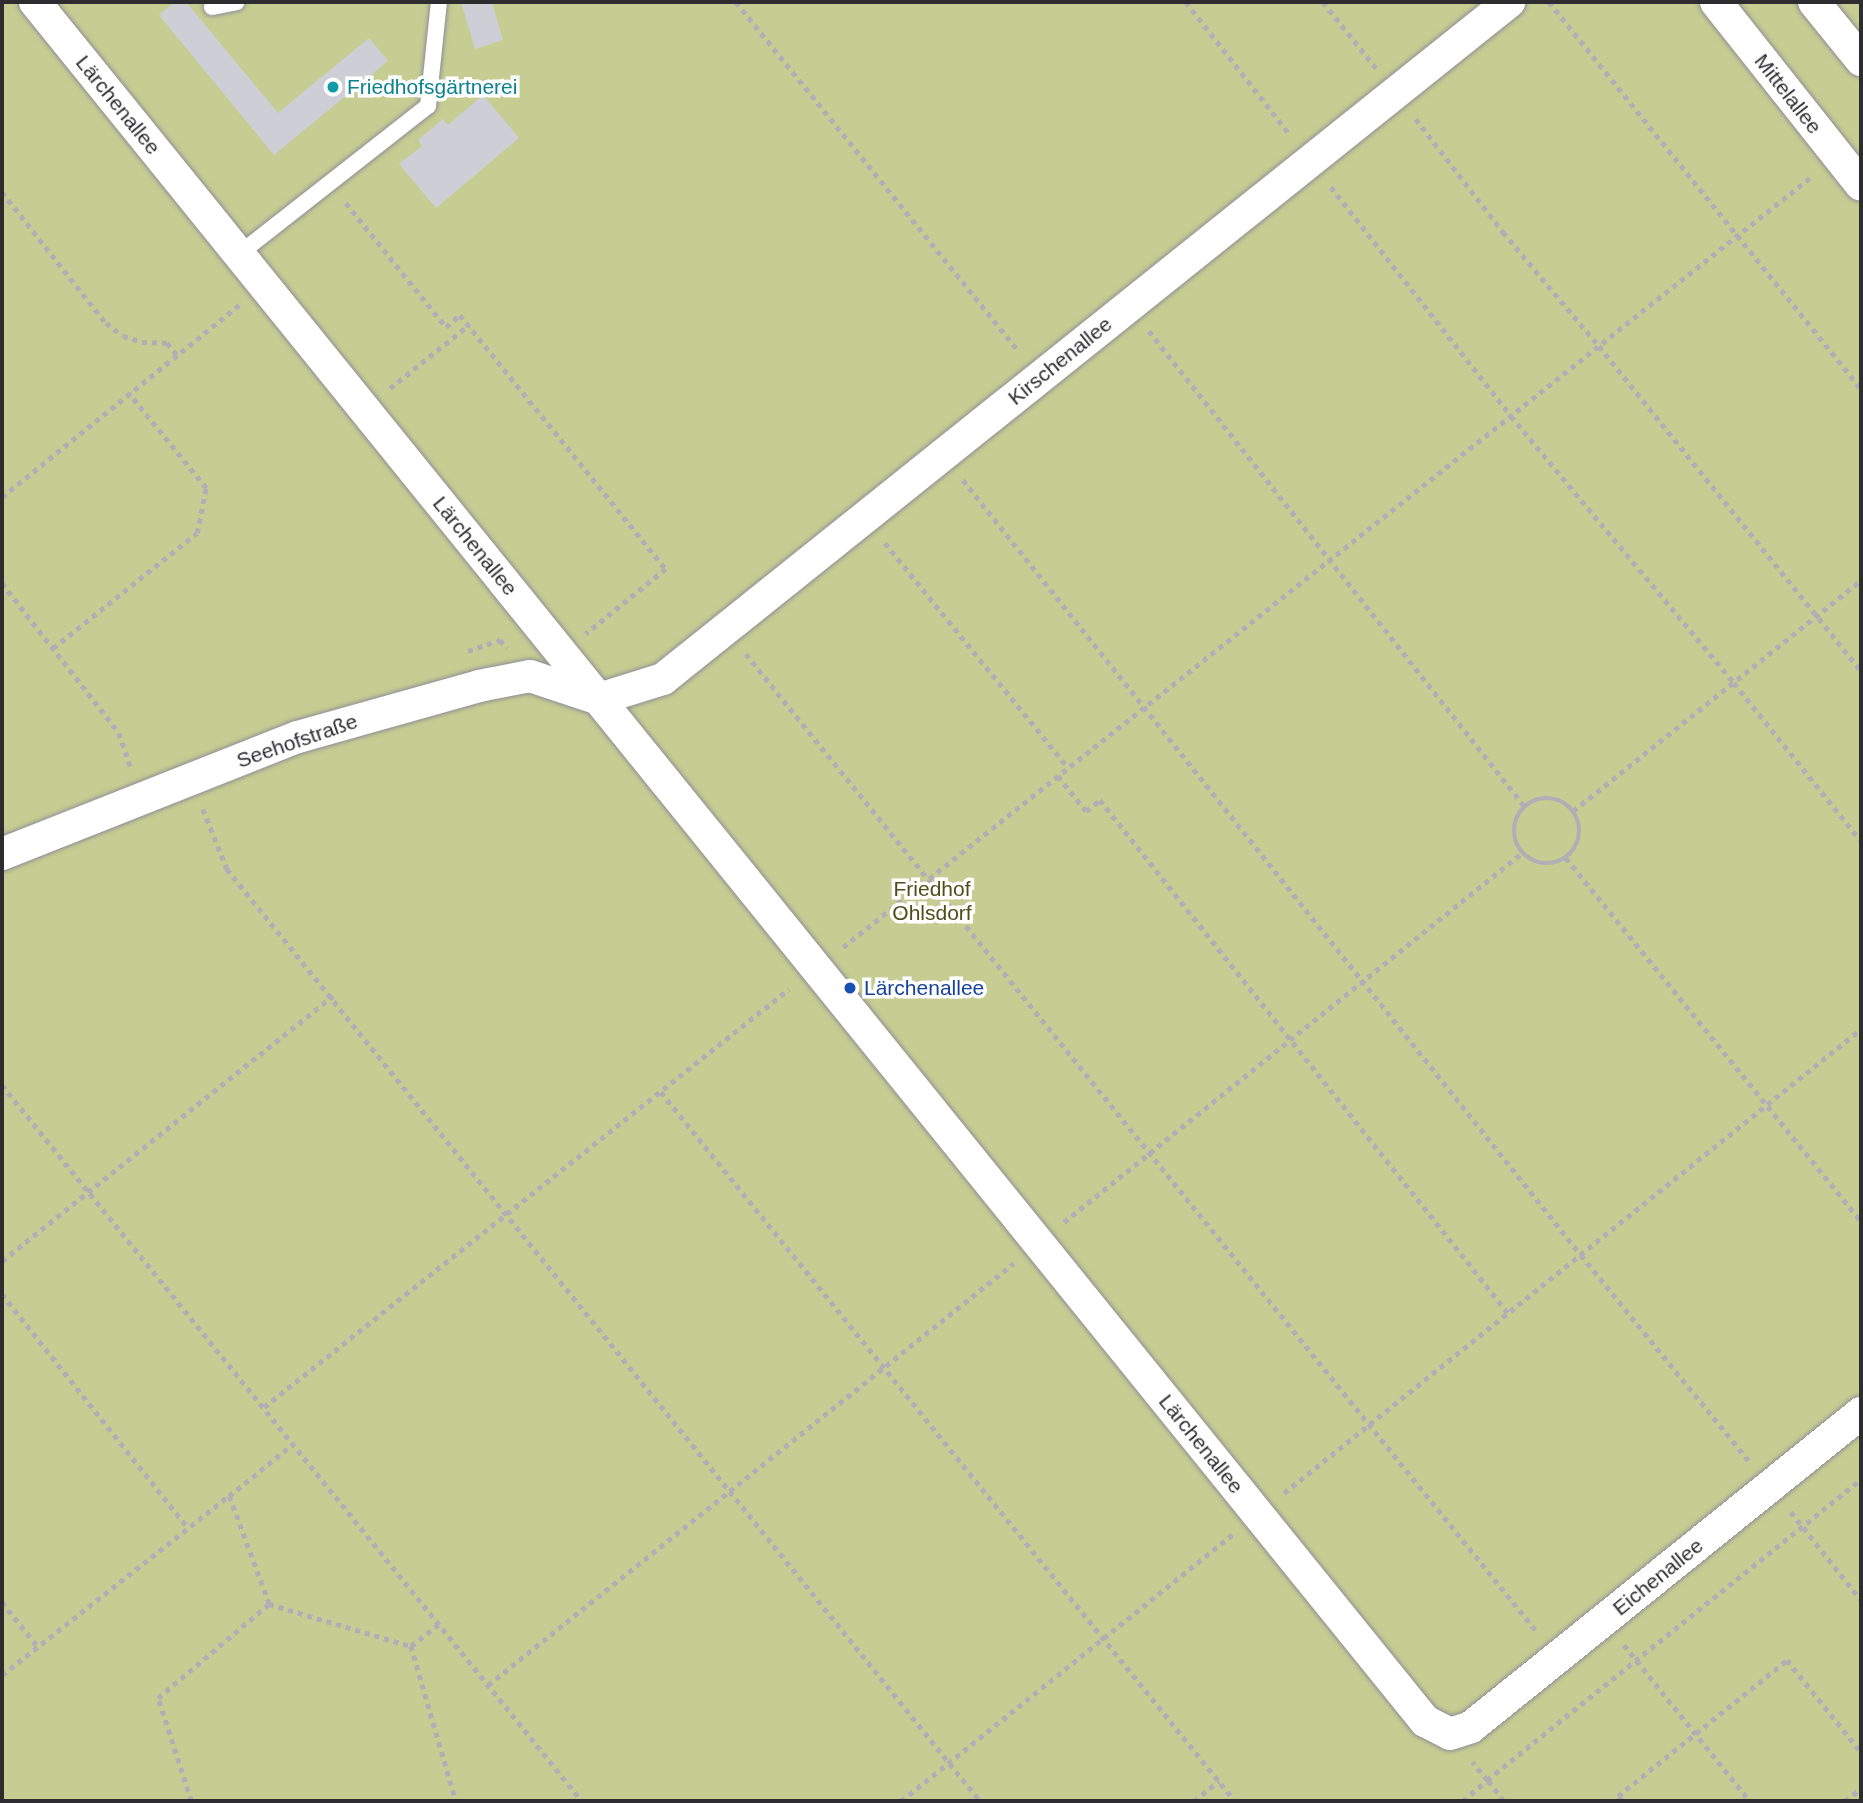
<!DOCTYPE html>
<html>
<head>
<meta charset="utf-8">
<style>
	body { margin:0 }
	#map { position:relative; width:1863px; height:1803px; overflow:hidden; background:#f1f1f9; font-family:Helvetica,sans-serif }
	div>[style] { position:absolute }
	.green>* { inset:0; background:#c6cd92; transform-origin:0 0 }
	.building>* { inset:0; background:#cecfd6 }
	.path>* { height:4.5px; margin-top:-2.25px; transform-origin:0; background:repeating-linear-gradient(90deg,#afafb5 0 5px,transparent 0 10px) }
	.path>.ring { margin:-2.25px; padding:0; box-sizing:content-box; background:none; border:4.5px solid #afafb5; border-radius:50% }
	.roads { filter:drop-shadow(0 0 2px #8e8f96) drop-shadow(0 0 2px #8e8f96) }
	.lane>* { height:16px; margin:-8px; padding:0 8px; transform-origin:8px; border-radius:8px; background:#fff }
	.street>* { height:32px; margin:-16px; padding:0 16px; transform-origin:16px; border-radius:16px; background:#fff }
	.dots>* { width:19px; height:19px; translate:-50% -50%; box-sizing:border-box; border:4px solid #fff; border-radius:50% }
	span { translate:-50% -50%; white-space:nowrap; text-align:center; line-height:1.15; -webkit-text-stroke:7px #fff; paint-order:stroke }
	.culture-label { font-size:21px; color:#0d838f }
	.left { translate:0 -50%; text-align:left }
	.street-label { font-size:21px; color:#2d2d30 }
	.park-label { font-size:21px; color:#4b4f19 }
	.transit-label { font-size:21px; color:#164399 }
	.frame { position:absolute; inset:0; border:4px solid #2d2d30; pointer-events:none }
</style>
</head>
<body>
<div id="map">
	<div class="green">
		<div style="left:2px;top:2px;width:1859px;height:1799px"></div>
	</div>
	<div class="building">
		<div style="clip-path:polygon(175px 2px,186px 2px,278px 113px,369px 38px,388px 61px,274px 155px,159px 15px)"></div>
		<div style="clip-path:polygon(461px 2px,492px 2px,503px 40px,475px 49px)"></div>
		<div style="clip-path:polygon(483px 95px,519px 138px,436px 208px,399px 164px,422px 146px,418px 140px,443px 119px,448px 125px)"></div>
	</div>
	<div class="path">
		<div style="left:736px;top:2px;width:450px;rotate:51deg"></div>
		<div style="left:1186px;top:2px;width:170px;rotate:51.9deg"></div>
		<div style="left:1323px;top:2px;width:85px;rotate:51.2deg"></div>
		<div style="left:1549px;top:2px;width:497px;rotate:51.1deg"></div>
		<div style="left:1416px;top:119px;width:143px;rotate:52.4deg"></div>
		<div style="left:1503px;top:232px;width:149px;rotate:49.9deg"></div>
		<div style="left:1599px;top:346px;width:417px;rotate:51.1deg"></div>
		<div style="left:1331px;top:187px;width:291px;rotate:51.8deg"></div>
		<div style="left:1511px;top:416px;width:348px;rotate:50.1deg"></div>
		<div style="left:1734px;top:683px;width:203px;rotate:51.2deg"></div>
		<div style="left:2px;top:192px;width:167px;rotate:51.6deg"></div>
		<div style="left:106px;top:323px;width:21px;rotate:37deg"></div>
		<div style="left:123px;top:336px;width:20px;rotate:18deg"></div>
		<div style="left:142px;top:342px;width:25px;rotate:2deg"></div>
		<div style="left:167px;top:343px;width:16px;rotate:50deg"></div>
		<div style="left:346px;top:203px;width:159px;rotate:51.1deg"></div>
		<div style="left:446px;top:327px;width:18px;rotate:-41deg"></div>
		<div style="left:460px;top:315px;width:327px;rotate:51deg"></div>
		<div style="left:666px;top:569px;width:103px;rotate:140.9deg"></div>
		<div style="left:1149px;top:331px;width:607px;rotate:51.69deg"></div>
		<div style="left:390px;top:388px;width:101px;rotate:-38.6deg"></div>
		<div style="left:963px;top:480px;width:991px;rotate:51.43deg"></div>
		<div style="left:1581px;top:1255px;width:267px;rotate:50.8deg"></div>
		<div style="left:2px;top:497px;width:305px;rotate:-39deg"></div>
		<div style="left:885px;top:543px;width:289px;rotate:50.8deg"></div>
		<div style="left:2px;top:583px;width:190px;rotate:52deg"></div>
		<div style="left:119px;top:733px;width:36px;rotate:71deg"></div>
		<div style="left:53px;top:648px;width:184px;rotate:-38.6deg"></div>
		<div style="left:197px;top:533px;width:46px;rotate:-78.7deg"></div>
		<div style="left:206px;top:488px;width:122px;rotate:-129.3deg"></div>
		<div style="left:468px;top:651px;width:34px;rotate:-19deg"></div>
		<div style="left:500px;top:640px;width:11px;rotate:49deg"></div>
		<div style="left:746px;top:654px;width:1258px;rotate:51.03deg"></div>
		<div style="left:1058px;top:776px;width:45px;rotate:51.3deg"></div>
		<div style="left:1086px;top:811px;width:18px;rotate:-38deg"></div>
		<div style="left:1100px;top:800px;width:655px;rotate:51.5deg"></div>
		<div class="ring" style="left:1514px;top:798px;width:61.5px;height:61.5px"></div>
		<div style="left:203px;top:809px;width:65px;rotate:68.2deg"></div>
		<div style="left:227px;top:869px;width:1198px;rotate:51.06deg"></div>
		<div style="left:1573px;top:811px;width:369px;rotate:-38.7deg"></div>
		<div style="left:1566px;top:858px;width:468px;rotate:50.9deg"></div>
		<div style="left:843px;top:947px;width:1237px;rotate:-38.5deg"></div>
		<div style="left:2px;top:1085px;width:921px;rotate:50.99deg"></div>
		<div style="left:661px;top:1092px;width:912px;rotate:51.01deg"></div>
		<div style="left:1064px;top:1222px;width:588px;rotate:-38.86deg"></div>
		<div style="left:2px;top:1261px;width:424px;rotate:-38.7deg"></div>
		<div style="left:2px;top:1294px;width:299px;rotate:51.5deg"></div>
		<div style="left:264px;top:1407px;width:671px;rotate:-38.53deg"></div>
		<div style="left:1284px;top:1493px;width:740px;rotate:-38.8deg"></div>
		<div style="left:1791px;top:1512px;width:112px;rotate:51.5deg"></div>
		<div style="left:2px;top:1602px;width:58px;rotate:51.3deg"></div>
		<div style="left:269px;top:1604px;width:148px;rotate:16.5deg"></div>
		<div style="left:411px;top:1646px;width:161px;rotate:73.8deg"></div>
		<div style="left:1624px;top:1645px;width:201px;rotate:51.1deg"></div>
		<div style="left:411px;top:1646px;width:36px;rotate:-38deg"></div>
		<div style="left:2px;top:1675px;width:289px;rotate:-38.3deg"></div>
		<div style="left:488px;top:1685px;width:674px;rotate:-38.74deg"></div>
		<div style="left:191px;top:1801px;width:108px;rotate:-107.8deg"></div>
		<div style="left:158px;top:1698px;width:145px;rotate:-40.3deg"></div>
		<div style="left:269px;top:1604px;width:115px;rotate:-110.3deg"></div>
		<div style="left:229px;top:1496px;width:82px;rotate:-39.1deg"></div>
		<div style="left:901px;top:1801px;width:426px;rotate:-38.8deg"></div>
		<div style="left:1194px;top:1801px;width:32px;rotate:-39deg"></div>
		<div style="left:1463px;top:1801px;width:32px;rotate:-41deg"></div>
		<div style="left:1487px;top:1780px;width:23px;rotate:-130deg"></div>
		<div style="left:1503px;top:1801px;width:26px;rotate:-127deg"></div>
		<div style="left:1487px;top:1780px;width:480px;rotate:-38.8deg"></div>
		<div style="left:1622px;top:1801px;width:6px;rotate:-129deg"></div>
		<div style="left:1618px;top:1796px;width:217px;rotate:-38.8deg"></div>
		<div style="left:1787px;top:1660px;width:118px;rotate:51.2deg"></div>
		<div style="left:1845px;top:1801px;width:21px;rotate:-39deg"></div>
	</div>
	<div class="roads">
		<div class="lane">
			<div style="left:212px;top:7px;width:25px;rotate:-11deg"></div>
			<div style="left:239px;top:254px;width:240px;rotate:-38.1deg"></div>
			<div style="left:428px;top:106px;width:105px;rotate:-84deg"></div>
		</div>
		<div class="street">
			<div style="left:35px;top:2px;width:2211px;rotate:51.04deg"></div>
			<div style="left:1425px;top:1721px;width:28px;rotate:27deg"></div>
			<div style="left:1450px;top:1734px;width:22px;rotate:-18deg"></div>
			<div style="left:1471px;top:1727px;width:501px;rotate:-38.84deg"></div>
			<div style="left:1716px;top:2px;width:233px;rotate:51.6deg"></div>
			<div style="left:1814px;top:2px;width:75px;rotate:51deg"></div>
			<div style="left:599px;top:699px;width:67px;rotate:-17.4deg"></div>
			<div style="left:663px;top:679px;width:1084px;rotate:-38.67deg"></div>
			<div style="left:2px;top:854px;width:318px;rotate:-21.6deg"></div>
			<div style="left:298px;top:737px;width:188px;rotate:-15.7deg"></div>
			<div style="left:479px;top:686px;width:52px;rotate:-11.1deg"></div>
			<div style="left:530px;top:676px;width:73px;rotate:18.4deg"></div>
		</div>
	</div>
	<div class="dots">
		<div style="left:333px;top:87px;background:#0f9aa8"></div>
		<div style="left:850px;top:988px;background:#1a4fb4"></div>
	</div>
	<div class="culture-label">
		<span class="left" style="left:347px;top:87px">Friedhofsgärtnerei</span>
	</div>
	<div class="street-label">
		<span style="left:1788px;top:94px;rotate:52deg">Mittelallee</span>
		<span style="left:118px;top:105px;rotate:51deg">Lärchenallee</span>
		<span style="left:1060px;top:361px;rotate:-39deg">Kirschenallee</span>
		<span style="left:475px;top:546px;rotate:51deg">Lärchenallee</span>
		<span style="left:297px;top:741px;rotate:-19deg">Seehofstraße</span>
		<span style="left:1201px;top:1444px;rotate:51deg">Lärchenallee</span>
		<span style="left:1658px;top:1577px;rotate:-39deg">Eichenallee</span>
	</div>
	<div class="park-label">
		<span style="left:932px;top:901px">Friedhof<br>Ohlsdorf</span>
	</div>
	<div class="transit-label">
		<span class="left" style="left:864px;top:988px">Lärchenallee</span>
	</div>
	<div class="frame"></div>
</div>
</body>
</html>
